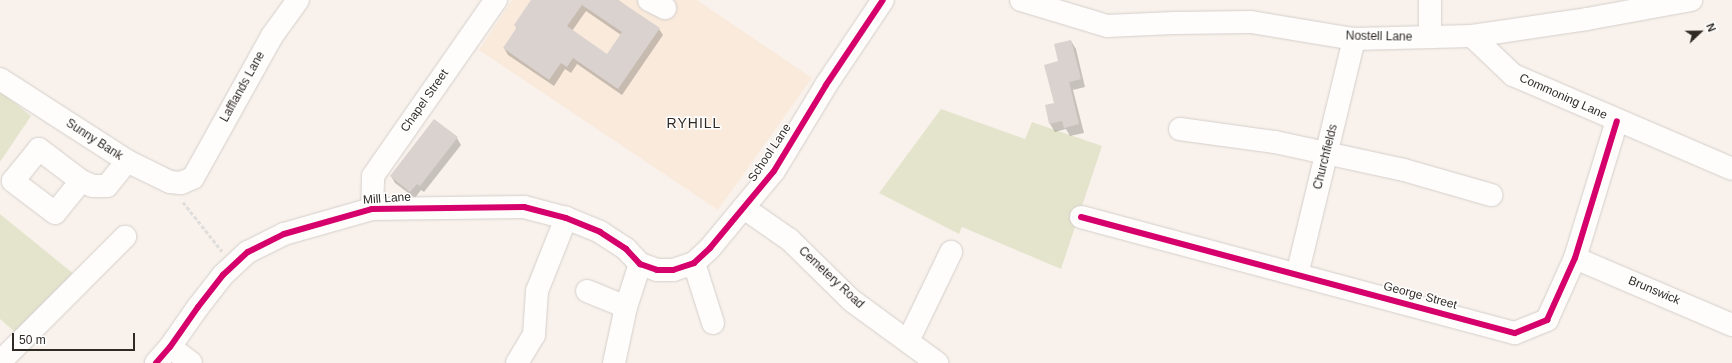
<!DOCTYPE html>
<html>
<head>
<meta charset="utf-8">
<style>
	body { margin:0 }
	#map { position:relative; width:1732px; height:363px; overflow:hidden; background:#f9f2ec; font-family:Helvetica,sans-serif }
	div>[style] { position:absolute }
	.built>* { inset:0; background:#f9eadc }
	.green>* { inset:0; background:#e4e4cd }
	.shadow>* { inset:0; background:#0003 }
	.building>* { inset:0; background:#dad2ce }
	.path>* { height:2.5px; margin-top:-1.25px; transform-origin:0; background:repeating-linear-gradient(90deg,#e0dedc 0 4px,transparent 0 6px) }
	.roads { filter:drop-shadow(0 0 1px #d4ceca) drop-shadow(0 0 1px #d4ceca) }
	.minor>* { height:22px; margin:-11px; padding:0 11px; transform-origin:11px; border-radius:11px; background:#fefdfc }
	.cycleway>* { height:6px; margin:-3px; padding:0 3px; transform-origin:3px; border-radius:3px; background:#d6006c }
	span { translate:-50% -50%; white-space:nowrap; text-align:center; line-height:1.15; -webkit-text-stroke:3px #fff; paint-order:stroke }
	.street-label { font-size:12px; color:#302a25 }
	.quarter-label { font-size:14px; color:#302a25; letter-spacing:1px }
	.north { position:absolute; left:1680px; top:12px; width:40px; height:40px; -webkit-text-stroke:3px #fff; paint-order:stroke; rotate:68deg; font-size:11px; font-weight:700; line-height:16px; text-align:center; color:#302a25 }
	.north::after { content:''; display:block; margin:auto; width:14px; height:18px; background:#302a25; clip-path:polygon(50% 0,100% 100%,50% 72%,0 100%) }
	.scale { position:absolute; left:12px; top:333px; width:123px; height:18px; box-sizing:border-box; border:2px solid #302a25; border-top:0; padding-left:5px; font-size:12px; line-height:14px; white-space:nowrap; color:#302a25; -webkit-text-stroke:3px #fff; paint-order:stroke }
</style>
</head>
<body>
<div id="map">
	<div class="built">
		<div style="clip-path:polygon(512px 0,697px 0,812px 78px,718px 210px,479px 50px)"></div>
	</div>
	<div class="green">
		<div style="clip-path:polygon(0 91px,31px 116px,0 162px)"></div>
		<div style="clip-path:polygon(941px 109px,1025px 139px,1032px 122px,1102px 146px,1061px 269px,962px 227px,959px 234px,879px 193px)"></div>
		<div style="clip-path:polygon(0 214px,75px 275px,16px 333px,0 319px)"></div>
	</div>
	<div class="shadow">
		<div style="clip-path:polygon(evenodd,532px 0,618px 0,659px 29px,663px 35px,622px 95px,577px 64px,571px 73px,565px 69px,554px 86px,508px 55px,504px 48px,517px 29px,515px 25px,532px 0,586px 11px,621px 35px,607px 56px,572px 31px,586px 11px)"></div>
		<div style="clip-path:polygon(1071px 41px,1076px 49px,1085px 87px,1073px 90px,1084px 133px,1070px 136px,1066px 129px,1055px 132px,1050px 124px,1055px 104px,1060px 62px)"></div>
		<div style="clip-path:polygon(457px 138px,461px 145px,424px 192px,421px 190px,415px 198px,395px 183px,391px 176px)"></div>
	</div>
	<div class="building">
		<div style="clip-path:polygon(evenodd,531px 0,618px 0,660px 28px,618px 89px,573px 58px,567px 67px,561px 63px,549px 80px,503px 48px,517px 27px,514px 25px,531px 0,582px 5px,622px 32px,607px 54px,567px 26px,582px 5px)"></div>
		<div style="clip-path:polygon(1071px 40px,1081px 79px,1069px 82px,1079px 124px,1064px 128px,1062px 121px,1049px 124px,1045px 105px,1054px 103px,1044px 65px,1058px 61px,1054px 44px)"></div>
		<div style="clip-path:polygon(434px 119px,458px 137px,420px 186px,417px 184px,410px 192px,390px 176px)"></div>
	</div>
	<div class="path">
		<div style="left:183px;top:202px;width:63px;rotate:51.5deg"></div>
	</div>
	<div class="roads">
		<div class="minor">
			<div style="left:649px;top:0;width:18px;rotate:27deg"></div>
			<div style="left:1021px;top:0;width:90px;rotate:16.8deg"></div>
			<div style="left:1107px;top:26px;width:67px;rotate:-2.6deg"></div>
			<div style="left:1174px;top:23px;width:77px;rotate:-0.7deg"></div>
			<div style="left:1251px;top:22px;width:104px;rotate:9.4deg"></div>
			<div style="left:1354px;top:39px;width:118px;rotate:-1.5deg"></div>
			<div style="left:1472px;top:36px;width:116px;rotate:-8.4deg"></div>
			<div style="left:1587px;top:19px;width:106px;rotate:-10.4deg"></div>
			<div style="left:1472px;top:36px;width:57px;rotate:43.6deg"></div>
			<div style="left:1513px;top:75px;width:238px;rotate:23.2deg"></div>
			<div style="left:1430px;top:37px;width:37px;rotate:-90deg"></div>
			<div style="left:0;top:79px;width:151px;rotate:32.8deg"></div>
			<div style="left:127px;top:161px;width:48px;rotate:26deg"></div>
			<div style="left:170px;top:182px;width:11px;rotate:5deg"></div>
			<div style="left:181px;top:183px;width:13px;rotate:-23deg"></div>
			<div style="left:193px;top:178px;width:162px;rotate:-60.9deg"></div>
			<div style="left:272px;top:36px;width:44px;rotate:-54.2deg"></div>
			<div style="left:1180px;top:129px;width:96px;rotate:7.8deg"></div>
			<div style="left:1275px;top:142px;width:132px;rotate:12.2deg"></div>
			<div style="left:1404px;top:170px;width:91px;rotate:16deg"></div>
			<div style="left:81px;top:181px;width:41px;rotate:129.1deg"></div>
			<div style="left:55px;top:213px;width:53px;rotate:-142.7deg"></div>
			<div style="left:13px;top:181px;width:41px;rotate:-50.9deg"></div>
			<div style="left:39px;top:149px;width:53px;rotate:37.3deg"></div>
			<div style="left:81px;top:181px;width:13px;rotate:23deg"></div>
			<div style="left:93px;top:186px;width:14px"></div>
			<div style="left:107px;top:186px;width:32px;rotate:-51deg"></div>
			<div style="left:744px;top:208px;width:56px;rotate:34.8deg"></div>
			<div style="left:790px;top:240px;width:86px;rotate:44.5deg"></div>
			<div style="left:851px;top:300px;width:107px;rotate:36.2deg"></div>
			<div style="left:372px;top:209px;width:33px;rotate:-88deg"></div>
			<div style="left:373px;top:176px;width:215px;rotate:-55.1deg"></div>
			<div style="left:1081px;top:217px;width:449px;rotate:15deg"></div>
			<div style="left:1515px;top:333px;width:35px;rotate:-22deg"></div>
			<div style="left:1547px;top:320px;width:68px;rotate:-65.7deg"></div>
			<div style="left:1575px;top:258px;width:143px;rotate:-73deg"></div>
			<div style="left:1575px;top:258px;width:171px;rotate:23.1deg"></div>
			<div style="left:694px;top:263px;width:63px;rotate:72.4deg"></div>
			<div style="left:1297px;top:275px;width:243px;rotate:-76.4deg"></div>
			<div style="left:587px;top:291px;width:42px;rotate:22.3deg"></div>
			<div style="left:908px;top:341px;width:99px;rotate:-64.2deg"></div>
			<div style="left:170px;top:347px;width:26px;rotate:37deg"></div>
			<div style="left:0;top:362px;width:177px;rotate:-45deg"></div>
			<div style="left:156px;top:363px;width:21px;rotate:-49deg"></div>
			<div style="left:170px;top:347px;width:49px;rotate:-55deg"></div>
			<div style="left:198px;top:307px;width:41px;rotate:-52deg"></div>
			<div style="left:223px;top:275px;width:34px;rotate:-43deg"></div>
			<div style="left:248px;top:252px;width:40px;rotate:-26.6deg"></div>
			<div style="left:284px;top:234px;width:91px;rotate:-15.9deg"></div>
			<div style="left:372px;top:209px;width:152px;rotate:-0.8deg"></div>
			<div style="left:524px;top:207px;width:43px;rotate:14.7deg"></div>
			<div style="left:566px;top:218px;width:37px;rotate:22deg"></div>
			<div style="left:600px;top:232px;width:31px;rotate:33deg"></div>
			<div style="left:626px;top:249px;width:21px;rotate:47deg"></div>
			<div style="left:640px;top:264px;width:18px;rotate:19deg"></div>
			<div style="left:657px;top:270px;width:16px"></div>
			<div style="left:673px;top:270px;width:22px;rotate:-18deg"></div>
			<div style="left:694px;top:263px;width:22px;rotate:-43deg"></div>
			<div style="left:710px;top:248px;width:100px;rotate:-50.3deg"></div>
			<div style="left:774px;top:171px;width:100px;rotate:-58.8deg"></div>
			<div style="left:826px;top:85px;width:102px;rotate:-56.2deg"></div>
			<div style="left:517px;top:363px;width:33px;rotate:-59deg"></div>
			<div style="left:534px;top:335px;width:44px;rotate:-86.1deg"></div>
			<div style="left:537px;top:291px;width:79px;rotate:-68.3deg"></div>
			<div style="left:614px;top:363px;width:57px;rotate:-77.9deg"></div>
			<div style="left:626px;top:307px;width:45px;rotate:-72deg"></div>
		</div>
	</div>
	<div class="cycleway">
		<div style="left:1081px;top:217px;width:449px;rotate:15deg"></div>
		<div style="left:1515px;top:333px;width:35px;rotate:-22deg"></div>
		<div style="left:1547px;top:320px;width:68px;rotate:-65.7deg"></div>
		<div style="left:1575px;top:258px;width:143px;rotate:-73deg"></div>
		<div style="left:156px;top:363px;width:21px;rotate:-49deg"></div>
		<div style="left:170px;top:347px;width:49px;rotate:-55deg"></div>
		<div style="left:198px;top:307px;width:41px;rotate:-52deg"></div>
		<div style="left:223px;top:275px;width:34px;rotate:-43deg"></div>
		<div style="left:248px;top:252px;width:40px;rotate:-26.6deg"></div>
		<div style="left:284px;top:234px;width:91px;rotate:-15.9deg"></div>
		<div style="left:372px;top:209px;width:152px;rotate:-0.8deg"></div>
		<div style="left:524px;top:207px;width:43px;rotate:14.7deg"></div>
		<div style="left:566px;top:218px;width:37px;rotate:22deg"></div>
		<div style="left:600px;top:232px;width:31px;rotate:33deg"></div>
		<div style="left:626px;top:249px;width:21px;rotate:47deg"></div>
		<div style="left:640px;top:264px;width:18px;rotate:19deg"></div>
		<div style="left:657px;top:270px;width:16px"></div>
		<div style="left:673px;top:270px;width:22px;rotate:-18deg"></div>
		<div style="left:694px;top:263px;width:22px;rotate:-43deg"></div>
		<div style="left:710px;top:248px;width:100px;rotate:-50.3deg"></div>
		<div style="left:774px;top:171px;width:100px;rotate:-58.8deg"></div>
		<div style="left:826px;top:85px;width:102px;rotate:-56.2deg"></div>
	</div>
	<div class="street-label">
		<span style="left:1379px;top:37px;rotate:1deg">Nostell Lane</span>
		<span style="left:243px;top:87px;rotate:-61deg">Lafflands Lane</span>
		<span style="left:1563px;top:97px;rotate:24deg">Commoning Lane</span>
		<span style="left:425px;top:101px;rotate:-55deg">Chapel Street</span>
		<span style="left:94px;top:140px;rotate:33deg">Sunny Bank</span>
		<span style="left:770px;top:153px;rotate:-56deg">School Lane</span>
		<span style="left:1326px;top:157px;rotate:-76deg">Churchfields</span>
		<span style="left:387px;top:199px;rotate:-4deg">Mill Lane</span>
		<span style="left:831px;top:278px;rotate:43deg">Cemetery Road</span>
		<span style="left:1654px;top:291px;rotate:23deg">Brunswick</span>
		<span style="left:1420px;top:296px;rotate:15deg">George Street</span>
	</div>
	<div class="quarter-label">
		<span style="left:694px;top:123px">RYHILL</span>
	</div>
	<div class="north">N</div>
	<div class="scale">50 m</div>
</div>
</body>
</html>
